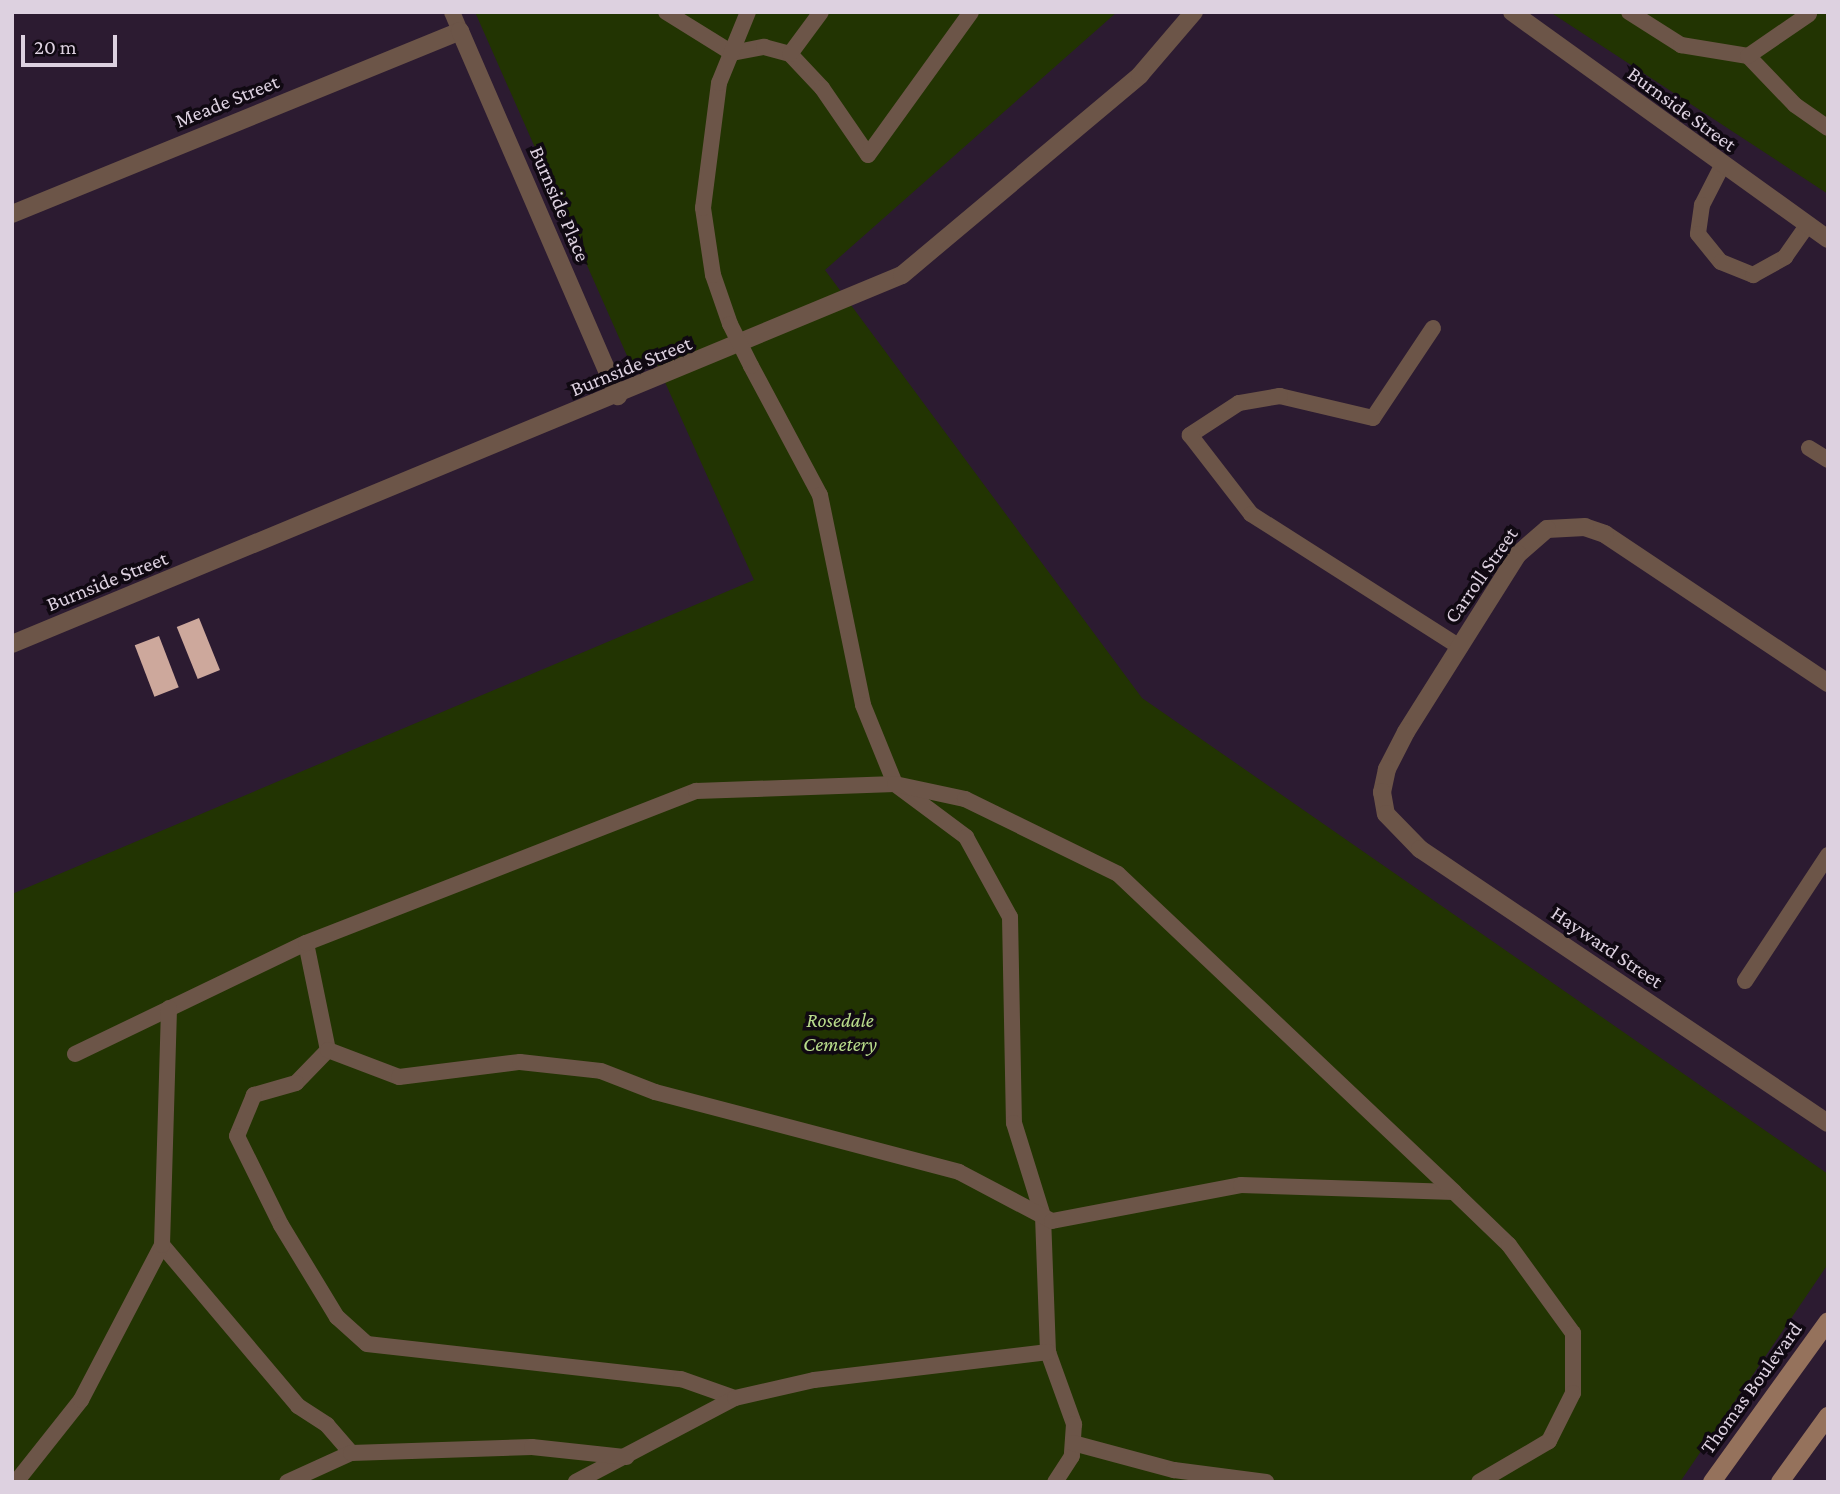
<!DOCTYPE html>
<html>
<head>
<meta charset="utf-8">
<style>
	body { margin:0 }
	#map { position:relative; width:1840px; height:1494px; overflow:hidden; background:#2c1b31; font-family:"Crimson Pro",serif }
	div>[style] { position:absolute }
	.green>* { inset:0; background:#223402 }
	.building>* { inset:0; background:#cda89c; transform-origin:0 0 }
	.lane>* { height:16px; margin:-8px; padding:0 8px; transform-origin:8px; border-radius:8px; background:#6c5548 }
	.street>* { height:18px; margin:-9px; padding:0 9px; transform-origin:9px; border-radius:9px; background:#6c5548 }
	.secondary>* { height:18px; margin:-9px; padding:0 9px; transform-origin:9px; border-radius:9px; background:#95725c }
	.lane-bridge>* { height:16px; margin:-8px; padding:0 8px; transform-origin:8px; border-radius:8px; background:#6c5548 }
	span { translate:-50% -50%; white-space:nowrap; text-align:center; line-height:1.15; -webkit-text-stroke:7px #100912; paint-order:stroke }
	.street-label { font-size:21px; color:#ddd1e0 }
	.park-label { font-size:21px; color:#b8db8b; font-style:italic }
	.frame { position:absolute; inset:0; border:14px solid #ddd1e0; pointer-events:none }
	.scale { position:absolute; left:21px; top:35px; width:96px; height:32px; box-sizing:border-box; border:4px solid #ddd1e0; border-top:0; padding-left:9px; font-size:21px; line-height:24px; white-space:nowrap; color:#ddd1e0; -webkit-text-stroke:5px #100912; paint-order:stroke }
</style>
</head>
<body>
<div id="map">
	<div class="green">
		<div style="clip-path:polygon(475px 12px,1117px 12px,825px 270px,1142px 698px,1828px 1174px,1828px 1264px,1680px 1482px,12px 1482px,12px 894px,754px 580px,655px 360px,632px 367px)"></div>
		<div style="clip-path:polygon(1550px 12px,1828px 12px,1828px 194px)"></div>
	</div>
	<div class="building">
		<div style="left:199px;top:618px;width:56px;height:24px;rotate:68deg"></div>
		<div style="left:159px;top:636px;width:55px;height:26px;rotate:69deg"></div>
	</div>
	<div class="lane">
		<div style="left:452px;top:12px;width:21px;rotate:67deg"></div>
		<div style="left:666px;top:12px;width:78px;rotate:31.8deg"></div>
		<div style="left:732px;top:53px;width:33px;rotate:-11deg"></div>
		<div style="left:764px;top:47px;width:27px;rotate:15deg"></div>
		<div style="left:790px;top:54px;width:47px;rotate:46.7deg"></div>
		<div style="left:822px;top:88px;width:81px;rotate:55.5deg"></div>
		<div style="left:868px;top:155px;width:176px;rotate:-54.2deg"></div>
		<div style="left:1629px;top:12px;width:62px;rotate:32.4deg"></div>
		<div style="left:1681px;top:45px;width:68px;rotate:9.3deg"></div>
		<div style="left:1748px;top:56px;width:68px;rotate:46.2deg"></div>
		<div style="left:1795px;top:105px;width:40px;rotate:34.9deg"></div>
		<div style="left:790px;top:54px;width:52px;rotate:-53.6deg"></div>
		<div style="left:1748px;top:56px;width:74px;rotate:-34.5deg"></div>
		<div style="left:1722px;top:166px;width:44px;rotate:117.1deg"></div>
		<div style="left:1702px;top:205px;width:29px;rotate:98deg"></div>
		<div style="left:1698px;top:234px;width:36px;rotate:51deg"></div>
		<div style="left:1721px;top:262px;width:35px;rotate:22deg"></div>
		<div style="left:1753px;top:275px;width:37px;rotate:-29deg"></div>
		<div style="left:1785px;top:257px;width:39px;rotate:-55deg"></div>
		<div style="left:730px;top:324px;width:52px;rotate:-109.1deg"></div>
		<div style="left:713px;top:275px;width:68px;rotate:-98.5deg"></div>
		<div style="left:703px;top:208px;width:126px;rotate:-82.7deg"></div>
		<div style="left:719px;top:83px;width:77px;rotate:-67.8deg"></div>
		<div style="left:1433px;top:328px;width:108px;rotate:123.7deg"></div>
		<div style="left:1373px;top:418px;width:96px;rotate:-166.7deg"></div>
		<div style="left:1280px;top:396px;width:42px;rotate:170.3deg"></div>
		<div style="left:1239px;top:403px;width:59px;rotate:146.9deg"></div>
		<div style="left:1190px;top:435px;width:100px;rotate:52.3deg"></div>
		<div style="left:1251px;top:514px;width:248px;rotate:32.5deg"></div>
		<div style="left:751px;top:366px;width:146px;rotate:61.9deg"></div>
		<div style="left:820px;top:495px;width:214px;rotate:78.4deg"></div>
		<div style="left:863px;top:705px;width:85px;rotate:67.9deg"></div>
		<div style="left:895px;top:784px;width:89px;rotate:36.7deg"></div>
		<div style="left:966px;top:837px;width:91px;rotate:61.2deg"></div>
		<div style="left:1010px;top:917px;width:206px;rotate:88.9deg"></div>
		<div style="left:1014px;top:1123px;width:97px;rotate:72.7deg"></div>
		<div style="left:1043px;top:1216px;width:136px;rotate:87.9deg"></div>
		<div style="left:1048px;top:1352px;width:77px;rotate:70.1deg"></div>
		<div style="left:1074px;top:1424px;width:32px;rotate:94deg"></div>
		<div style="left:1072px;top:1456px;width:31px;rotate:123deg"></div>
		<div style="left:1809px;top:448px;width:22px;rotate:32deg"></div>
		<div style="left:306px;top:943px;width:109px;rotate:78.4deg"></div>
		<div style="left:328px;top:1050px;width:46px;rotate:134.1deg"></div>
		<div style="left:296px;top:1083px;width:44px;rotate:164.1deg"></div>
		<div style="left:254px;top:1095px;width:44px;rotate:112.5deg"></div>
		<div style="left:237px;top:1136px;width:99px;rotate:63.7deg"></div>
		<div style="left:281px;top:1225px;width:108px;rotate:58.7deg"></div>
		<div style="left:337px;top:1317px;width:40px;rotate:42deg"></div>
		<div style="left:367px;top:1344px;width:316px;rotate:6.4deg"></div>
		<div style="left:681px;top:1379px;width:57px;rotate:19.4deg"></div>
		<div style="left:735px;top:1398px;width:180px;rotate:152.2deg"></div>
		<div style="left:1745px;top:981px;width:151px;rotate:-56.6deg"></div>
		<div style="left:328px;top:1050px;width:76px;rotate:20.8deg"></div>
		<div style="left:399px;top:1077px;width:122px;rotate:-7.1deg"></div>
		<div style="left:520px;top:1062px;width:81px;rotate:6.3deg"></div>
		<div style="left:601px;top:1071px;width:58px;rotate:21.3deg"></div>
		<div style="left:655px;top:1092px;width:314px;rotate:14.7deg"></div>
		<div style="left:959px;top:1172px;width:105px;rotate:27.8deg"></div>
		<div style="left:1052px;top:1221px;width:192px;rotate:-10.8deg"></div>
		<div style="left:1241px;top:1185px;width:213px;rotate:1.9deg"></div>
		<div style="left:1454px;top:1192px;width:76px;rotate:43.9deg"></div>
		<div style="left:1509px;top:1245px;width:109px;rotate:54deg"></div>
		<div style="left:1573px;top:1333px;width:60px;rotate:90deg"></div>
		<div style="left:1573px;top:1393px;width:54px;rotate:116.6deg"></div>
		<div style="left:1549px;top:1441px;width:81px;rotate:149.6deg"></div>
		<div style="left:75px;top:1054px;width:256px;rotate:-25.7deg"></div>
		<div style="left:306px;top:943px;width:419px;rotate:-21.3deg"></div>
		<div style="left:696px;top:791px;width:199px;rotate:-2deg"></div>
		<div style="left:895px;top:784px;width:72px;rotate:12.1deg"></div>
		<div style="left:965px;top:799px;width:170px;rotate:26.1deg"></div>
		<div style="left:1118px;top:874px;width:463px;rotate:43.4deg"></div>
		<div style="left:162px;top:1245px;width:211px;rotate:49.8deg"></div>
		<div style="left:298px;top:1406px;width:35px;rotate:33deg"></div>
		<div style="left:327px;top:1425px;width:37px;rotate:49deg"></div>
		<div style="left:351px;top:1453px;width:70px;rotate:155.6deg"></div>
		<div style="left:735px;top:1398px;width:81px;rotate:-12.8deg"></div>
		<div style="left:814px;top:1380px;width:236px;rotate:-6.8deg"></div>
		<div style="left:1073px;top:1443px;width:105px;rotate:15deg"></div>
		<div style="left:1174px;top:1470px;width:93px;rotate:7.4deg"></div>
		<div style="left:351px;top:1453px;width:181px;rotate:-1.9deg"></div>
		<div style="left:532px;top:1447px;width:95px;rotate:6.1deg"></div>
		<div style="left:16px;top:1482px;width:105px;rotate:-51.6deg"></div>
		<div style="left:81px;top:1400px;width:175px;rotate:-62.4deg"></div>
		<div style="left:162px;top:1245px;width:237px;rotate:-88.3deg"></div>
	</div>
	<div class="street">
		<div style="left:1512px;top:12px;width:389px;rotate:35.7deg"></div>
		<div style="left:12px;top:214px;width:484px;rotate:-22.2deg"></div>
		<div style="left:460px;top:31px;width:398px;rotate:66.6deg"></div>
		<div style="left:12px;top:644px;width:963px;rotate:-22.52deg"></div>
		<div style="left:902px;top:275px;width:311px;rotate:-40deg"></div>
		<div style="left:1140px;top:75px;width:83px;rotate:-49.4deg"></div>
		<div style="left:1828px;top:683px;width:268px;rotate:-146.3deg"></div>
		<div style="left:1605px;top:534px;width:21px;rotate:-161deg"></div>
		<div style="left:1585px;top:527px;width:38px;rotate:177deg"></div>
		<div style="left:1547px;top:529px;width:38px;rotate:139deg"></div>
		<div style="left:1518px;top:554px;width:210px;rotate:122.2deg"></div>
		<div style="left:1406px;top:732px;width:42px;rotate:117.2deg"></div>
		<div style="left:1387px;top:769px;width:24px;rotate:102deg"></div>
		<div style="left:1382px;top:792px;width:22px;rotate:80deg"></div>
		<div style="left:1386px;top:814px;width:49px;rotate:45.8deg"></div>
		<div style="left:1420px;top:849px;width:491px;rotate:33.9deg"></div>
	</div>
	<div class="secondary">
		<div style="left:1712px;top:1482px;width:198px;rotate:-54.2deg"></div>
		<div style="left:1780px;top:1482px;width:82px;rotate:-54deg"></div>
	</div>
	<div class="lane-bridge">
		<div style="left:730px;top:324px;width:47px;rotate:63.4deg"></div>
	</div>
	<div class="street-label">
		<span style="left:227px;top:101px;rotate:-22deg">Meade Street</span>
		<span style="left:1682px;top:109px;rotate:36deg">Burnside Street</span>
		<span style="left:560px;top:204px;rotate:67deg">Burnside Place</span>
		<span style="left:631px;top:366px;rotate:-22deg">Burnside Street</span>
		<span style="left:1481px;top:575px;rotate:-55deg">Carroll Street</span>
		<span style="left:107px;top:581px;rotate:-22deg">Burnside Street</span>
		<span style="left:1607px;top:947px;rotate:34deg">Hayward Street</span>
		<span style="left:1751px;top:1388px;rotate:-54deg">Thomas Boulevard</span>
	</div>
	<div class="park-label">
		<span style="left:840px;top:1032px">Rosedale<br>Cemetery</span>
	</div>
	<div class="frame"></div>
	<div class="scale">20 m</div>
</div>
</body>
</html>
